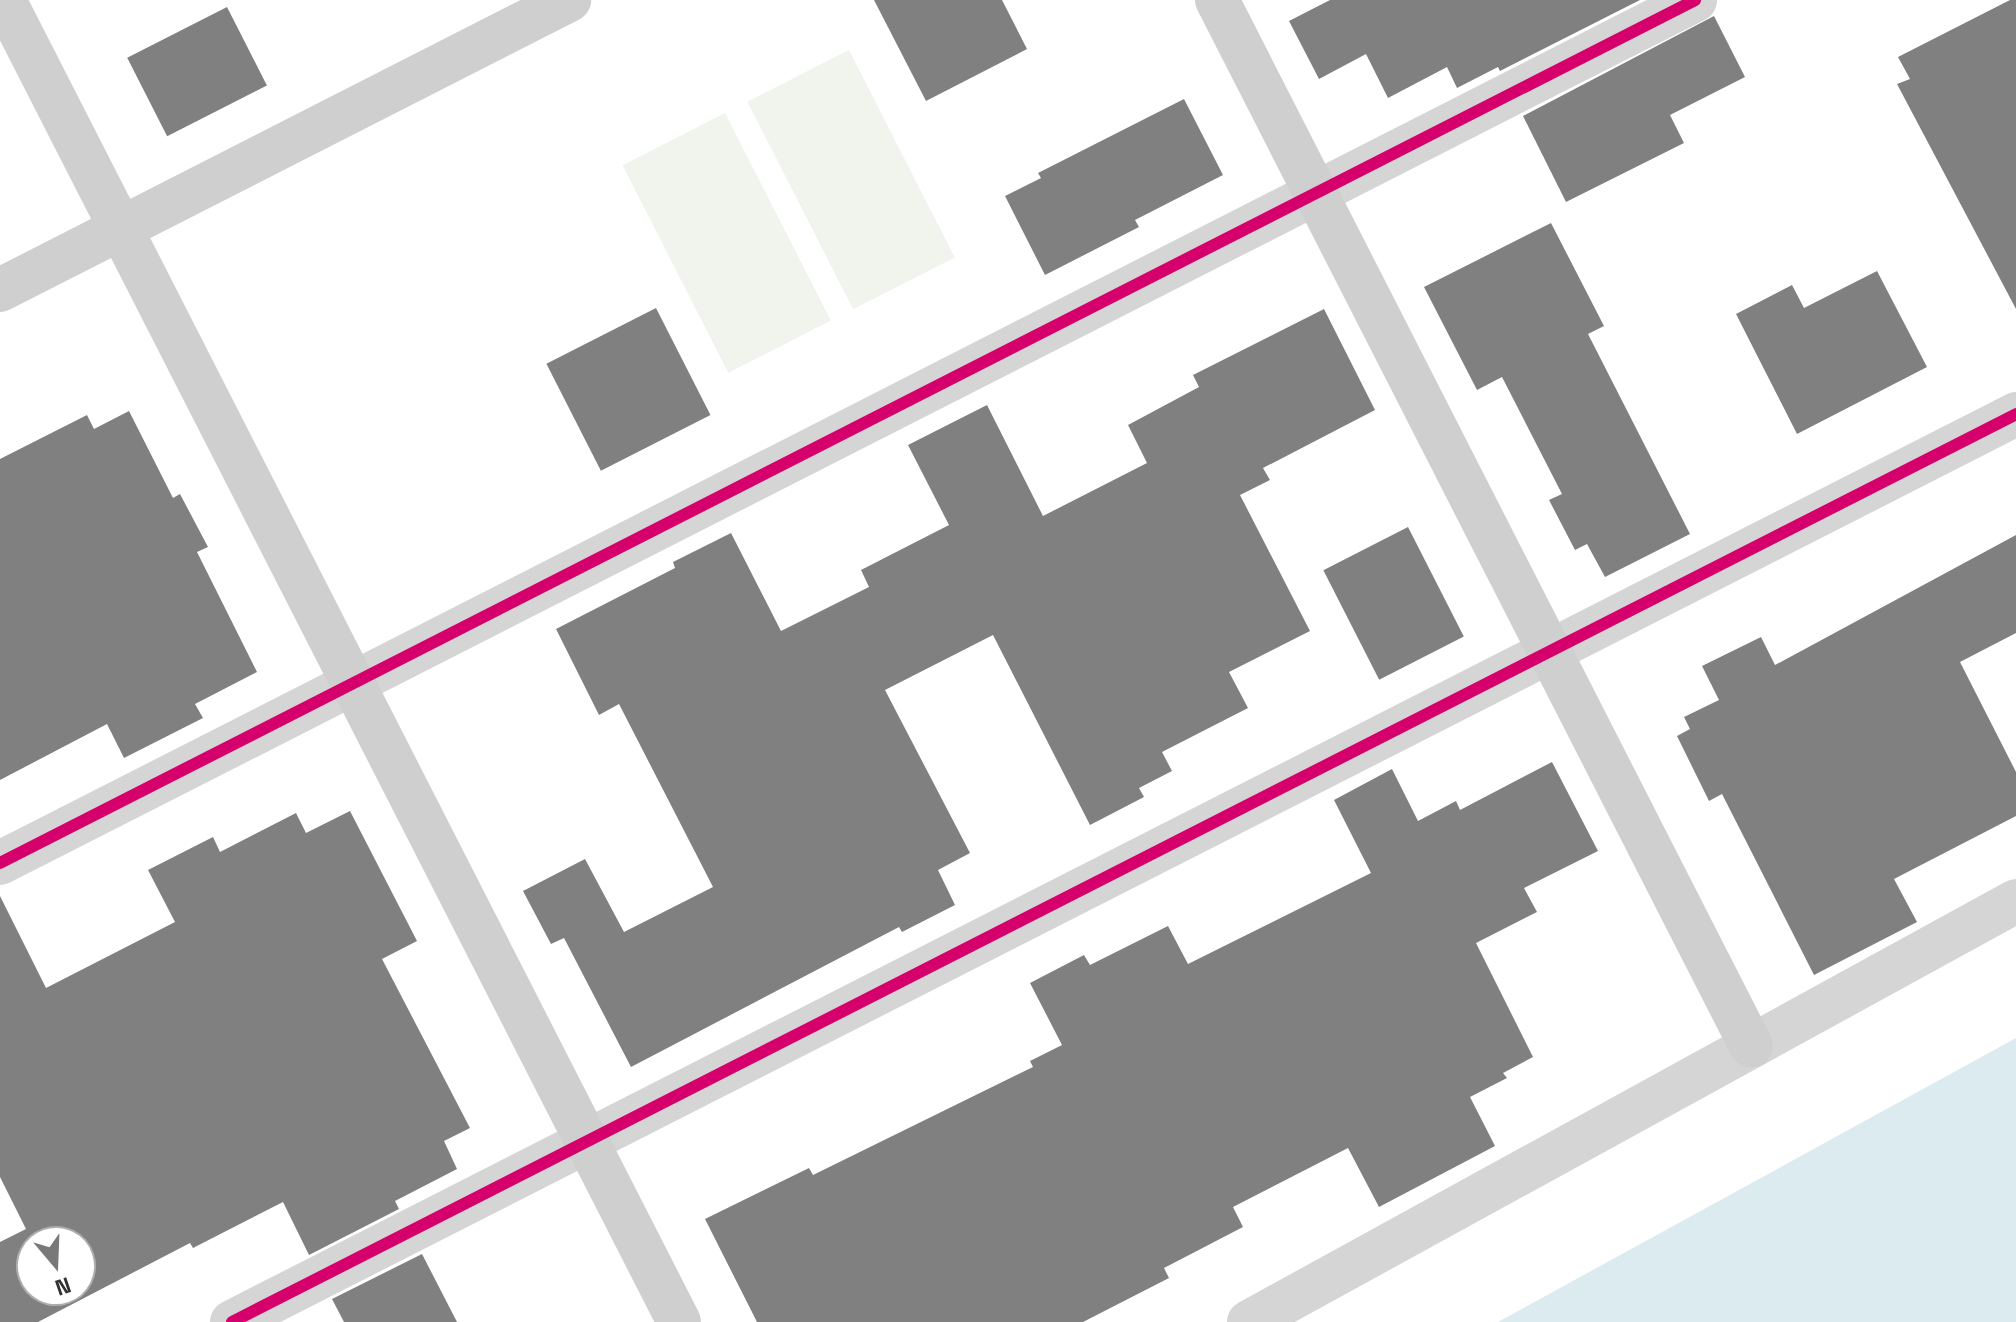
<!DOCTYPE html>
<html>
<head>
<meta charset="utf-8">
<style>
	body { margin:0 }
	#map { position:relative; width:2016px; height:1322px; overflow:hidden; background:#fff; font-family:"Space Grotesk",sans-serif }
	div>[style] { position:absolute }
	.green>* { inset:0; background:#f1f3ed; transform-origin:0 0 }
	.water>* { inset:0; background:#dbebf0 }
	.building>* { inset:0; background:#808080; transform-origin:0 0 }
	.street>* { height:44px; margin:-22px; padding:0 22px; transform-origin:22px; border-radius:22px; background:#d5d5d5 }
	.secondary>* { height:44px; margin:-22px; padding:0 22px; transform-origin:22px; border-radius:22px; background:#cfcfcf }
	.cycleway>* { height:12px; margin:-6px; padding:0 6px; transform-origin:6px; border-radius:6px; background:#d6006c }
	span { translate:-50% -50%; white-space:nowrap; text-align:center; line-height:1.15; -webkit-text-stroke:8px #fff; paint-order:stroke }
	.north { position:absolute; left:16px; top:1226px; width:80px; height:80px; box-sizing:border-box; background:#fff; border:2px solid #adadad; border-radius:50%; rotate:161deg; font-size:22px; font-weight:700; line-height:32px; text-align:center; color:#313131 }
	.north::after { content:''; display:block; margin:auto; width:28px; height:36px; background:#797979; clip-path:polygon(50% 0,100% 100%,50% 72%,0 100%) }
</style>
</head>
<body>
<div id="map">
	<div class="green">
		<div style="left:849px;top:50px;width:233px;height:114px;rotate:63deg"></div>
		<div style="left:725px;top:113px;width:233px;height:115px;rotate:63deg"></div>
	</div>
	<div class="water">
		<div style="clip-path:polygon(2016px 1038px,2016px 1322px,1498px 1322px)"></div>
	</div>
	<div class="building">
		<div style="clip-path:polygon(874px 0,1002px 0,1027px 49px,926px 101px)"></div>
		<div style="clip-path:polygon(1330px 0,1640px 0,1500px 71px,1498px 67px,1457px 88px,1447px 67px,1388px 98px,1366px 54px,1319px 79px,1289px 21px)"></div>
		<div style="clip-path:polygon(2010px 0,2016px 0,2016px 309px,1897px 84px,1910px 79px,1898px 57px)"></div>
		<div style="left:227px;top:7px;width:88px;height:112px;rotate:63deg"></div>
		<div style="clip-path:polygon(1714px 16px,1745px 77px,1670px 115px,1684px 143px,1566px 202px,1523px 116px)"></div>
		<div style="clip-path:polygon(1184px 99px,1223px 175px,1135px 220px,1139px 227px,1045px 275px,1005px 196px,1041px 178px,1038px 173px)"></div>
		<div style="clip-path:polygon(1551px 223px,1604px 326px,1588px 334px,1690px 534px,1605px 577px,1587px 544px,1575px 550px,1549px 500px,1562px 494px,1502px 377px,1477px 390px,1424px 287px)"></div>
		<div style="clip-path:polygon(1877px 271px,1927px 367px,1797px 434px,1736px 314px,1792px 285px,1804px 308px)"></div>
		<div style="left:656px;top:308px;width:120px;height:123px;rotate:63deg"></div>
		<div style="clip-path:polygon(1324px 309px,1375px 410px,1263px 468px,1270px 480px,1240px 495px,1310px 631px,1229px 672px,1248px 708px,1162px 752px,1172px 771px,1139px 788px,1144px 797px,1090px 825px,993px 635px,885px 690px,970px 853px,938px 870px,955px 905px,902px 932px,899px 927px,631px 1067px,564px 938px,551px 944px,523px 891px,585px 859px,624px 932px,713px 887px,619px 704px,599px 715px,556px 629px,675px 568px,673px 562px,731px 533px,781px 631px,869px 587px,861px 570px,949px 525px,908px 445px,987px 405px,1043px 516px,1147px 463px,1128px 425px,1199px 387px,1193px 375px)"></div>
		<div style="clip-path:polygon(129px 411px,173px 498px,180px 494px,208px 547px,197px 552px,257px 672px,195px 704px,203px 718px,124px 758px,107px 724px,0 780px,0 459px,87px 415px,94px 429px)"></div>
		<div style="left:1408px;top:527px;width:123px;height:95px;rotate:63deg"></div>
		<div style="clip-path:polygon(2016px 535px,2016px 633px,1960px 662px,2016px 772px,2016px 816px,1894px 879px,1917px 922px,1814px 975px,1722px 794px,1709px 801px,1677px 736px,1690px 729px,1684px 717px,1719px 700px,1702px 666px,1761px 637px,1775px 665px)"></div>
		<div style="clip-path:polygon(1552px 762px,1598px 851px,1524px 888px,1537px 912px,1476px 943px,1533px 1057px,1503px 1073px,1507px 1078px,1470px 1097px,1495px 1146px,1379px 1207px,1348px 1148px,1233px 1207px,1243px 1227px,1164px 1268px,1169px 1278px,1083px 1322px,757px 1322px,705px 1219px,809px 1168px,813px 1175px,1033px 1067px,1030px 1061px,1062px 1045px,1030px 983px,1084px 955px,1090px 965px,1168px 926px,1188px 964px,1371px 873px,1334px 800px,1392px 769px,1418px 821px,1456px 801px,1460px 810px)"></div>
		<div style="clip-path:polygon(evenodd,350px 811px,417px 941px,382px 959px,470px 1128px,444px 1141px,457px 1169px,395px 1201px,399px 1209px,309px 1255px,283px 1202px,193px 1248px,190px 1243px,38px 1322px,0 1322px,0 1242px,26px 1229px,0 1177px,0 896px,46px 988px,175px 922px,148px 870px,213px 837px,220px 852px,296px 813px,306px 833px,350px 811px,32px 1242px,80px 1242px,80px 1290px,32px 1290px,32px 1242px)"></div>
		<div style="clip-path:polygon(422px 1254px,457px 1322px,344px 1322px,332px 1299px)"></div>
	</div>
	<div class="street">
		<div style="left:0;top:863px;width:1902px;rotate:-26.98deg"></div>
		<div style="left:232px;top:1322px;width:2002px;rotate:-26.97deg"></div>
		<div style="left:1249px;top:1322px;width:875px;rotate:-28.76deg"></div>
	</div>
	<div class="secondary">
		<div style="left:4px;top:0;width:1484px;rotate:62.95deg"></div>
		<div style="left:1217px;top:0;width:1174px;rotate:62.95deg"></div>
		<div style="left:0;top:290px;width:639px;rotate:-27.01deg"></div>
	</div>
	<div class="cycleway">
		<div style="left:0;top:863px;width:1902px;rotate:-26.98deg"></div>
		<div style="left:232px;top:1322px;width:2002px;rotate:-26.97deg"></div>
	</div>
	<div class="north">N</div>
</div>
</body>
</html>
